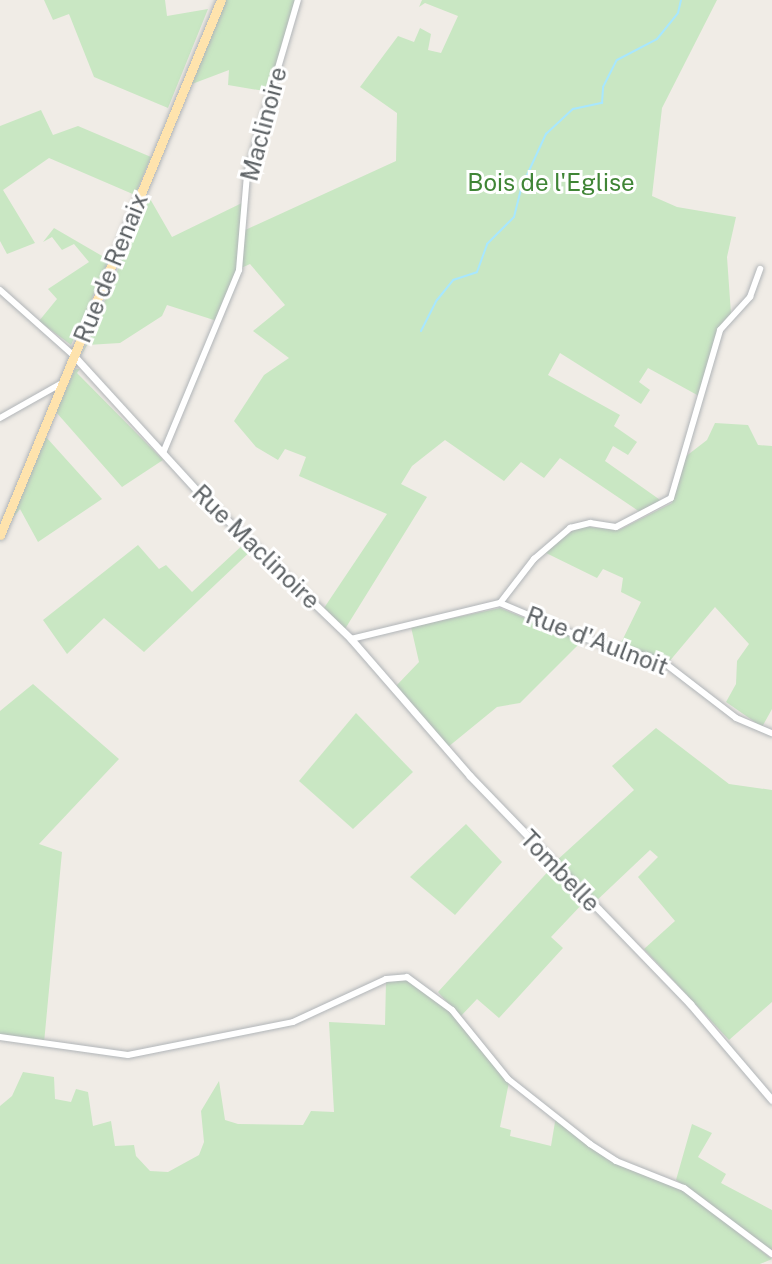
<!DOCTYPE html>
<html>
<head>
<meta charset="utf-8">
<style>
	body { margin:0 }
	#map { position:relative; width:772px; height:1264px; overflow:hidden; background:#f0ece6; font-family:"Public Sans",sans-serif }
	div>[style] { position:absolute }
	.green>* { inset:0; background:#c9e7c3 }
	.stream>* { height:2px; margin:-1px; padding:0 1px; transform-origin:1px; border-radius:1px; background:#a8e7fe }
	.roads { filter:drop-shadow(0 0 2px #b1b5b8) drop-shadow(0 0 2px #b1b5b8) }
	.minor>* { height:6px; margin:-3px; padding:0 3px; transform-origin:3px; border-radius:3px; background:#fff }
	.tertiary>* { height:7px; margin:-3.5px; padding:0 3.5px; transform-origin:3.5px; border-radius:3.5px; background:#fff }
	.primary>* { height:9px; margin:-4.5px; padding:0 4.5px; transform-origin:4.5px; border-radius:4.5px; background:#fee3ad }
	span { translate:-50% -50%; white-space:nowrap; text-align:center; line-height:1.15; -webkit-text-stroke:6px #fff; paint-order:stroke }
	.street-label { font-size:24px; color:#5e6366 }
	.park-label { font-size:24px; color:#408536 }
</style>
</head>
<body>
<div id="map">
	<div class="green">
		<div style="clip-path:polygon(44px 0,165px 0,167px 16px,208px 9px,168px 108px,94px 77px,69px 14px,53px 20px)"></div>
		<div style="clip-path:polygon(226px 0,297px 0,270px 92px,228px 85px,229px 70px,192px 84px)"></div>
		<div style="clip-path:polygon(422px 0,717px 0,662px 108px,652px 196px,677px 207px,736px 217px,727px 257px,731px 314px,718px 330px,699px 396px,648px 368px,639px 382px,650px 390px,641px 404px,560px 353px,548px 375px,620px 415px,614px 426px,637px 442px,628px 455px,613px 446px,605px 461px,663px 502px,640px 512px,560px 458px,544px 478px,521px 462px,504px 481px,445px 440px,412px 466px,401px 484px,427px 497px,345px 629px,324px 608px,387px 514px,299px 476px,306px 457px,285px 449px,278px 460px,256px 447px,234px 421px,264px 375px,289px 358px,253px 331px,285px 305px,250px 264px,239px 269px,243px 231px,396px 161px,397px 113px,360px 87px,398px 36px,414px 42px,420px 28px,431px 34px,428px 50px,441px 53px,458px 16px,425px 3px,419px 7px)"></div>
		<div style="clip-path:polygon(41px 110px,53px 135px,78px 126px,151px 157px,135px 195px,49px 158px,3px 190px,35px 243px,7px 254px,0 241px,0 126px)"></div>
		<div style="clip-path:polygon(149px 197px,172px 237px,244px 202px,237px 268px,217px 321px,167px 305px,162px 316px,120px 343px,87px 345px,81px 356px)"></div>
		<div style="clip-path:polygon(54px 228px,109px 260px,71px 345px,39px 321px,57px 299px,48px 289px,89px 262px,74px 244px,62px 250px,52px 237px,43px 242px)"></div>
		<div style="clip-path:polygon(75px 369px,80px 369px,77px 373px,163px 460px,122px 487px,56px 412px)"></div>
		<div style="clip-path:polygon(715px 423px,748px 425px,758px 445px,772px 446px,772px 709px,762px 727px,726px 702px,736px 684px,737px 661px,749px 644px,715px 607px,668px 663px,619px 647px,641px 602px,621px 592px,623px 578px,603px 569px,597px 578px,544px 552px,579px 526px,619px 530px,672px 503px,685px 457px,707px 440px)"></div>
		<div style="clip-path:polygon(46px 437px,102px 499px,38px 542px,20px 509px,12px 519px)"></div>
		<div style="clip-path:polygon(247px 541px,254px 548px,144px 652px,104px 618px,67px 654px,43px 620px,138px 545px,159px 569px,166px 565px,192px 592px)"></div>
		<div style="clip-path:polygon(500px 608px,582px 641px,520px 703px,497px 707px,448px 747px,396px 686px,419px 662px,411px 627px)"></div>
		<div style="clip-path:polygon(33px 684px,119px 759px,39px 844px,62px 852px,44px 1043px,0 1035px,0 711px)"></div>
		<div style="clip-path:polygon(356px 713px,413px 772px,353px 829px,299px 781px)"></div>
		<div style="clip-path:polygon(656px 728px,729px 784px,772px 790px,772px 1002px,729px 1040px,644px 949px,675px 921px,638px 877px,658px 857px,650px 850px,594px 903px,555px 862px,634px 790px,612px 766px)"></div>
		<div style="clip-path:polygon(466px 824px,502px 862px,455px 915px,410px 877px)"></div>
		<div style="clip-path:polygon(553px 866px,586px 900px,551px 937px,563px 948px,499px 1018px,477px 999px,460px 1017px,438px 992px)"></div>
		<div style="clip-path:polygon(403px 977px,440px 1000px,509px 1082px,500px 1127px,511px 1130px,510px 1136px,551px 1146px,556px 1116px,607px 1159px,686px 1192px,772px 1259px,760px 1264px,0 1264px,0 1106px,12px 1096px,23px 1072px,54px 1077px,55px 1099px,71px 1102px,76px 1089px,88px 1092px,93px 1126px,111px 1121px,115px 1146px,134px 1145px,136px 1156px,150px 1171px,168px 1172px,199px 1155px,204px 1142px,201px 1111px,219px 1081px,225px 1120px,238px 1124px,303px 1125px,311px 1111px,334px 1112px,329px 1022px,385px 1025px,386px 981px)"></div>
		<div style="clip-path:polygon(692px 1124px,712px 1133px,698px 1157px,726px 1174px,721px 1183px,772px 1210px,772px 1252px,676px 1180px)"></div>
	</div>
	<div class="stream">
		<div style="left:421px;top:331px;width:35px;rotate:-63deg"></div>
		<div style="left:437px;top:300px;width:26px;rotate:-51deg"></div>
		<div style="left:453px;top:280px;width:25px;rotate:-18deg"></div>
		<div style="left:477px;top:272px;width:30px;rotate:-70deg"></div>
		<div style="left:487px;top:244px;width:38px;rotate:-45deg"></div>
		<div style="left:514px;top:217px;width:30px;rotate:-76deg"></div>
		<div style="left:521px;top:188px;width:60px;rotate:-65.2deg"></div>
		<div style="left:546px;top:134px;width:37px;rotate:-43deg"></div>
		<div style="left:573px;top:109px;width:30px;rotate:-12deg"></div>
		<div style="left:602px;top:103px;width:16px;rotate:-86deg"></div>
		<div style="left:603px;top:87px;width:30px;rotate:-63deg"></div>
		<div style="left:617px;top:60px;width:45px;rotate:-27.7deg"></div>
		<div style="left:657px;top:39px;width:33px;rotate:-51deg"></div>
		<div style="left:678px;top:13px;width:13px;rotate:-77deg"></div>
	</div>
	<div class="roads">
		<div class="minor">
			<div style="left:0;top:290px;width:99px;rotate:41.7deg"></div>
			<div style="left:0;top:418px;width:71px;rotate:-29.4deg"></div>
			<div style="left:163px;top:453px;width:198px;rotate:-67.4deg"></div>
			<div style="left:239px;top:270px;width:96px;rotate:-85.2deg"></div>
			<div style="left:247px;top:174px;width:181px;rotate:-73.7deg"></div>
			<div style="left:500px;top:603px;width:56px;rotate:-52.3deg"></div>
			<div style="left:534px;top:559px;width:48px;rotate:-40.7deg"></div>
			<div style="left:570px;top:528px;width:21px;rotate:-14deg"></div>
			<div style="left:590px;top:523px;width:26px;rotate:9deg"></div>
			<div style="left:616px;top:527px;width:62px;rotate:-27.8deg"></div>
			<div style="left:671px;top:498px;width:175px;rotate:-73.7deg"></div>
			<div style="left:720px;top:330px;width:45px;rotate:-47.7deg"></div>
			<div style="left:750px;top:297px;width:30px;rotate:-70deg"></div>
			<div style="left:351px;top:639px;width:153px;rotate:-13.6deg"></div>
			<div style="left:500px;top:603px;width:90px;rotate:22.9deg"></div>
			<div style="left:583px;top:638px;width:82px;rotate:16.2deg"></div>
			<div style="left:662px;top:661px;width:93px;rotate:37.6deg"></div>
			<div style="left:736px;top:718px;width:39px;rotate:23deg"></div>
			<div style="left:0;top:1037px;width:129px;rotate:8deg"></div>
			<div style="left:128px;top:1055px;width:168px;rotate:-11.3deg"></div>
			<div style="left:293px;top:1022px;width:102px;rotate:-24.8deg"></div>
			<div style="left:386px;top:979px;width:21px;rotate:-5deg"></div>
			<div style="left:407px;top:977px;width:56px;rotate:36.3deg"></div>
			<div style="left:452px;top:1010px;width:89px;rotate:50.9deg"></div>
			<div style="left:508px;top:1079px;width:105px;rotate:38.4deg"></div>
			<div style="left:590px;top:1144px;width:31px;rotate:33deg"></div>
			<div style="left:616px;top:1161px;width:73px;rotate:21.7deg"></div>
			<div style="left:684px;top:1188px;width:110px;rotate:36.9deg"></div>
		</div>
		<div class="tertiary">
			<div style="left:74px;top:356px;width:185px;rotate:47.6deg"></div>
			<div style="left:199px;top:493px;width:211px;rotate:43.8deg"></div>
			<div style="left:351px;top:639px;width:181px;rotate:49deg"></div>
			<div style="left:470px;top:776px;width:317px;rotate:46deg"></div>
			<div style="left:690px;top:1004px;width:126px;rotate:49.5deg"></div>
		</div>
		<div class="primary">
			<div style="left:0;top:535px;width:579px;rotate:-67.56deg"></div>
		</div>
	</div>
	<div class="street-label">
		<span style="left:264px;top:124px;rotate:-75deg">Maclinoire</span>
		<span style="left:111px;top:268px;rotate:-68deg">Rue de Renaix</span>
		<span style="left:256px;top:547px;rotate:44deg">Rue Maclinoire</span>
		<span style="left:597px;top:641px;rotate:21deg">Rue d'Aulnoit</span>
		<span style="left:560px;top:871px;rotate:46deg">Tombelle</span>
	</div>
	<div class="park-label">
		<span style="left:551px;top:183px">Bois de l'Eglise</span>
	</div>
</div>
</body>
</html>
